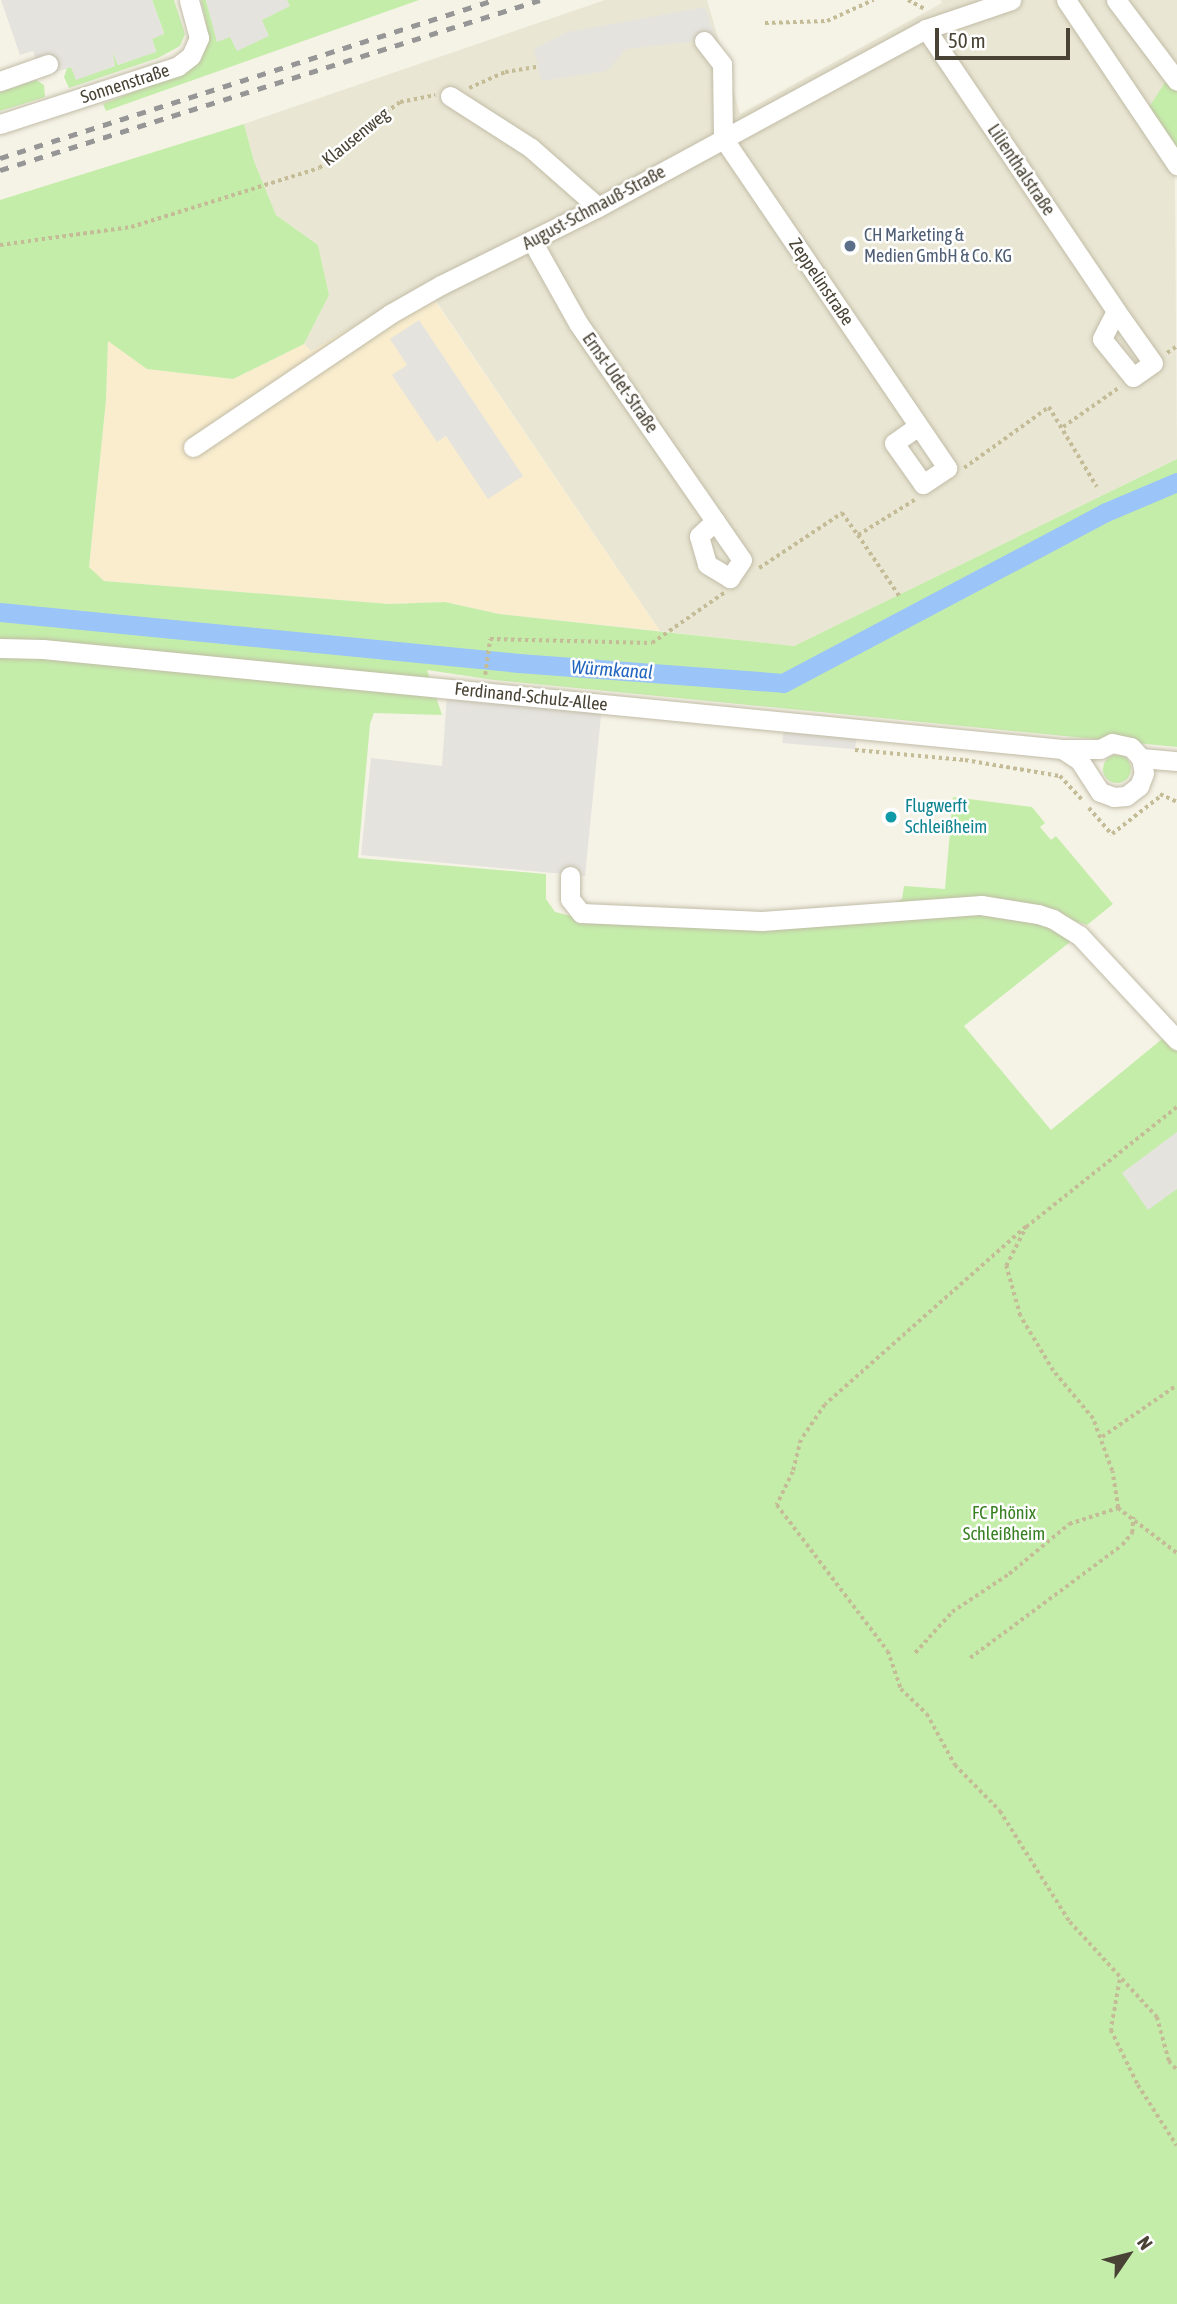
<!DOCTYPE html>
<html>
<head>
<meta charset="utf-8">
<style>
	body { margin:0 }
	#map { position:relative; width:1177px; height:2304px; overflow:hidden; background:#f5f2e6; font-family:"Asap Condensed",sans-serif }
	div>[style] { position:absolute }
	.residential>* { inset:0; background:#e9e6d3 }
	.commercial>* { inset:0; background:#f9edce }
	.green>* { inset:0; background:#c5edaa }
	.round { border-radius:50% }
	.parking>* { inset:0; background:#e5e3de; transform-origin:0 0 }
	.canal>* { height:19px; margin:-9.5px; padding:0 9.5px; transform-origin:9.5px; border-radius:9.5px; background:#9bc4f8 }
	.path>* { height:3.5px; margin-top:-1.75px; transform-origin:0; background:repeating-linear-gradient(90deg,#c4bb97 0 3.5px,transparent 0 7px) }
	.roads { filter:drop-shadow(0 0 2px #c1bca7) drop-shadow(0 0 2px #c1bca7) }
	.minor>* { height:19px; margin:-9.5px; padding:0 9.5px; transform-origin:9.5px; border-radius:9.5px; background:#fff }
	.rail>* { height:5px; margin-top:-2.5px; transform-origin:0; background:repeating-linear-gradient(90deg,#969696 0 9px,transparent 0 18px) }
	.dots>* { width:19px; height:19px; translate:-50% -50%; box-sizing:border-box; border:4px solid #fff; border-radius:50% }
	span { translate:-50% -50%; white-space:nowrap; text-align:center; line-height:1.15; -webkit-text-stroke:5px #fff; paint-order:stroke }
	.street-label { font-size:18px; color:#484334 }
	.service-label { font-size:18px; color:#4e5e75 }
	.left { translate:0 -50%; text-align:left }
	.culture-label { font-size:18px; color:#0d838f }
	.park-label { font-size:18px; color:#378021 }
	.water-label { font-size:19px; color:#2265bf; font-style:italic }
	.north { position:absolute; left:1093px; top:2220px; width:70px; height:70px; -webkit-text-stroke:5px #fff; paint-order:stroke; rotate:55deg; font-size:19px; font-weight:700; line-height:28px; text-align:center; color:#484334 }
	.north::after { content:''; display:block; margin:auto; width:24px; height:32px; background:#484334; clip-path:polygon(50% 0,100% 100%,50% 72%,0 100%) }
	.scale { position:absolute; left:935px; top:28px; width:135px; height:32px; box-sizing:border-box; border:4px solid #484334; border-top:0; padding-left:9px; font-size:21px; line-height:24px; white-space:nowrap; color:#484334; -webkit-text-stroke:5px #fff; paint-order:stroke }
</style>
</head>
<body>
<div id="map">
	<div class="residential">
		<div style="clip-path:polygon(605px 0,707px 0,740px 114px,942px 3px,941px 0,1177px 0,1177px 64px,1174px 65px,1177px 459px,794px 646px,660px 631px,425px 285px,311px 351px,304px 344px,329px 295px,318px 245px,276px 215px,254px 161px,244px 124px)"></div>
	</div>
	<div class="commercial">
		<div style="clip-path:polygon(424px 285px,660px 631px,499px 614px,445px 602px,389px 604px,104px 581px,89px 567px,106px 400px,108px 340px,147px 369px,233px 379px,304px 344px,311px 351px)"></div>
	</div>
	<div class="green">
		<div style="clip-path:polygon(152px 0,174px 0,185px 34px,180px 46px,158px 58px,69px 88px,64px 77px,67px 68px,72px 67px,76px 79px,115px 66px,111px 53px,113px 52px,118px 65px,156px 51px,152px 39px,164px 33px)"></div>
		<div style="clip-path:polygon(201px 0,206px 0,217px 41px,289px 6px,287px 0,419px 0,106px 111px,103px 104px,174px 76px,201px 56px,208px 33px)"></div>
		<div style="clip-path:polygon(1177px 64px,1177px 161px,1144px 115px)"></div>
		<div style="clip-path:polygon(36px 80px,44px 85px,45px 97px,0 111px,0 92px)"></div>
		<div style="clip-path:polygon(244px 124px,254px 161px,276px 215px,318px 245px,329px 295px,304px 344px,233px 379px,147px 369px,108px 341px,106px 400px,89px 567px,104px 581px,389px 604px,445px 602px,499px 614px,794px 646px,1177px 459px,1177px 747px,494px 680px,427px 670px,442px 715px,374px 713px,370px 724px,358px 858px,546px 874px,546px 899px,555px 912px,592px 921px,1021px 914px,1071px 937px,1070px 942px,964px 1026px,1051px 1130px,1167px 1035px,1177px 1046px,1177px 2304px,0 2304px,0 200px)"></div>
		<div class="round" style="left:1103px;top:755px;width:28px;height:28px"></div>
		<div style="clip-path:polygon(953px 797px,1032px 807px,1045px 823px,1040px 827px,1051px 840px,1056px 836px,1113px 904px,1087px 925px,1042px 910px,895px 903px,902px 899px,904px 886px,945px 889px)"></div>
	</div>
	<div class="parking">
		<div style="clip-path:polygon(1px 0,152px 0,164px 34px,152px 39px,156px 52px,118px 65px,113px 52px,115px 66px,76px 80px,71px 67px,42px 77px,33px 51px,20px 55px)"></div>
		<div style="clip-path:polygon(206px 0,287px 0,290px 6px,262px 20px,269px 36px,237px 51px,230px 37px,217px 42px)"></div>
		<div style="clip-path:polygon(705px 7px,716px 39px,626px 49px,607px 71px,541px 81px,534px 49px,567px 32px)"></div>
		<div style="clip-path:polygon(419px 320px,523px 476px,488px 499px,446px 436px,437px 442px,392px 375px,407px 365px,390px 339px)"></div>
		<div style="clip-path:polygon(447px 694px,602px 706px,585px 876px,361px 855px,371px 758px,442px 766px)"></div>
		<div style="left:784px;top:725px;width:73px;height:18px;rotate:5deg"></div>
		<div style="clip-path:polygon(1177px 1132px,1177px 1189px,1148px 1210px,1122px 1173px)"></div>
	</div>
	<div class="canal">
		<div style="left:0;top:612px;width:521px;rotate:5.61deg"></div>
		<div style="left:519px;top:663px;width:265px;rotate:4.3deg"></div>
		<div style="left:783px;top:683px;width:365px;rotate:-27.9deg"></div>
		<div style="left:1106px;top:512px;width:77px;rotate:-22.9deg"></div>
	</div>
	<div class="path">
		<div style="left:908px;top:0;width:19px;rotate:28deg"></div>
		<div style="left:765px;top:23px;width:62px;rotate:-1.8deg"></div>
		<div style="left:827px;top:21px;width:51px;rotate:-24.5deg"></div>
		<div style="left:469px;top:88px;width:39px;rotate:-24deg"></div>
		<div style="left:505px;top:72px;width:33px;rotate:-9deg"></div>
		<div style="left:0;top:245px;width:132px;rotate:-7.8deg"></div>
		<div style="left:131px;top:227px;width:197px;rotate:-17.4deg"></div>
		<div style="left:319px;top:168px;width:28px;rotate:-35deg"></div>
		<div style="left:342px;top:152px;width:31px;rotate:-48deg"></div>
		<div style="left:363px;top:129px;width:46px;rotate:-36.1deg"></div>
		<div style="left:400px;top:102px;width:36px;rotate:-11deg"></div>
		<div style="left:1167px;top:353px;width:12px;rotate:-35deg"></div>
		<div style="left:1063px;top:427px;width:70px;rotate:-35.1deg"></div>
		<div style="left:964px;top:468px;width:105px;rotate:-35.7deg"></div>
		<div style="left:1049px;top:407px;width:93px;rotate:59deg"></div>
		<div style="left:858px;top:535px;width:75px;rotate:55.9deg"></div>
		<div style="left:759px;top:568px;width:100px;rotate:-33.5deg"></div>
		<div style="left:842px;top:513px;width:27px;rotate:54deg"></div>
		<div style="left:858px;top:535px;width:68px;rotate:-31.8deg"></div>
		<div style="left:485px;top:675px;width:36px;rotate:-82deg"></div>
		<div style="left:490px;top:639px;width:162px;rotate:1.4deg"></div>
		<div style="left:652px;top:643px;width:88px;rotate:-34.8deg"></div>
		<div style="left:855px;top:750px;width:110px;rotate:5.2deg"></div>
		<div style="left:965px;top:760px;width:96px;rotate:9.6deg"></div>
		<div style="left:1060px;top:776px;width:33px;rotate:47deg"></div>
		<div style="left:1160px;top:794px;width:19px;rotate:25deg"></div>
		<div style="left:1089px;top:808px;width:35px;rotate:49deg"></div>
		<div style="left:1112px;top:834px;width:63px;rotate:-38deg"></div>
		<div style="left:1026px;top:1227px;width:193px;rotate:-38.5deg"></div>
		<div style="left:1102px;top:1437px;width:91px;rotate:-34.7deg"></div>
		<div style="left:1118px;top:1508px;width:74px;rotate:37.3deg"></div>
		<div style="left:915px;top:1653px;width:55px;rotate:-47.9deg"></div>
		<div style="left:952px;top:1612px;width:69px;rotate:-33.7deg"></div>
		<div style="left:1009px;top:1574px;width:78px;rotate:-39.8deg"></div>
		<div style="left:1069px;top:1524px;width:52px;rotate:-18.1deg"></div>
		<div style="left:1118px;top:1508px;width:37px;rotate:-99deg"></div>
		<div style="left:1112px;top:1471px;width:55px;rotate:-110.1deg"></div>
		<div style="left:1093px;top:1419px;width:62px;rotate:-129.8deg"></div>
		<div style="left:1053px;top:1371px;width:64px;rotate:-121deg"></div>
		<div style="left:1020px;top:1316px;width:52px;rotate:-105.6deg"></div>
		<div style="left:1006px;top:1266px;width:44px;rotate:-62.9deg"></div>
		<div style="left:1026px;top:1227px;width:268px;rotate:138.5deg"></div>
		<div style="left:825px;top:1405px;width:42px;rotate:124.4deg"></div>
		<div style="left:801px;top:1440px;width:33px;rotate:104deg"></div>
		<div style="left:793px;top:1472px;width:37px;rotate:116deg"></div>
		<div style="left:777px;top:1505px;width:183px;rotate:52.8deg"></div>
		<div style="left:888px;top:1651px;width:40px;rotate:71.1deg"></div>
		<div style="left:901px;top:1689px;width:36px;rotate:44deg"></div>
		<div style="left:927px;top:1714px;width:58px;rotate:61.2deg"></div>
		<div style="left:955px;top:1765px;width:64px;rotate:45.6deg"></div>
		<div style="left:1000px;top:1811px;width:131px;rotate:57.8deg"></div>
		<div style="left:1070px;top:1922px;width:129px;rotate:47.5deg"></div>
		<div style="left:1157px;top:2017px;width:46px;rotate:74.7deg"></div>
		<div style="left:1169px;top:2061px;width:12px;rotate:48deg"></div>
		<div style="left:970px;top:1658px;width:189px;rotate:-36.6deg"></div>
		<div style="left:1122px;top:1545px;width:16px;rotate:-50deg"></div>
		<div style="left:1132px;top:1533px;width:16px;rotate:-86deg"></div>
		<div style="left:1120px;top:1980px;width:51px;rotate:100.2deg"></div>
		<div style="left:1111px;top:2030px;width:61px;rotate:63.9deg"></div>
		<div style="left:1138px;top:2085px;width:72px;rotate:57.4deg"></div>
	</div>
	<div class="roads">
		<div class="minor">
			<div style="left:1066px;top:0;width:199px;rotate:56.1deg"></div>
			<div style="left:1116px;top:0;width:101px;rotate:53deg"></div>
			<div style="left:926px;top:29px;width:340px;rotate:56deg"></div>
			<div style="left:1116px;top:311px;width:31px;rotate:117deg"></div>
			<div style="left:1102px;top:339px;width:49px;rotate:50.8deg"></div>
			<div style="left:1133px;top:377px;width:24px;rotate:-35deg"></div>
			<div style="left:1153px;top:363px;width:64px;rotate:-125.4deg"></div>
			<div style="left:704px;top:41px;width:29px;rotate:52deg"></div>
			<div style="left:722px;top:64px;width:74px;rotate:89.2deg"></div>
			<div style="left:723px;top:138px;width:399px;rotate:55.8deg"></div>
			<div style="left:947px;top:468px;width:29px;rotate:146deg"></div>
			<div style="left:923px;top:484px;width:50px;rotate:-125.3deg"></div>
			<div style="left:894px;top:443px;width:29px;rotate:-35deg"></div>
			<div style="left:0;top:81px;width:51px;rotate:-19.5deg"></div>
			<div style="left:450px;top:96px;width:96px;rotate:32.7deg"></div>
			<div style="left:531px;top:148px;width:89px;rotate:41.4deg"></div>
			<div style="left:0;top:124px;width:187px;rotate:-18deg"></div>
			<div style="left:178px;top:66px;width:16px;rotate:-38deg"></div>
			<div style="left:191px;top:56px;width:20px;rotate:-66deg"></div>
			<div style="left:199px;top:38px;width:39px;rotate:-105deg"></div>
			<div style="left:532px;top:241px;width:94px;rotate:60.7deg"></div>
			<div style="left:578px;top:323px;width:241px;rotate:55.3deg"></div>
			<div style="left:715px;top:521px;width:47px;rotate:55.3deg"></div>
			<div style="left:742px;top:560px;width:22px;rotate:124deg"></div>
			<div style="left:730px;top:578px;width:27px;rotate:-149deg"></div>
			<div style="left:707px;top:564px;width:29px;rotate:-106deg"></div>
			<div style="left:699px;top:536px;width:22px;rotate:-43deg"></div>
			<div style="left:193px;top:447px;width:238px;rotate:-34deg"></div>
			<div style="left:390px;top:314px;width:59px;rotate:-29.6deg"></div>
			<div style="left:441px;top:285px;width:175px;rotate:-26.4deg"></div>
			<div style="left:598px;top:207px;width:373px;rotate:-28.5deg"></div>
			<div style="left:926px;top:29px;width:90px;rotate:-18.8deg"></div>
			<div style="left:0;top:648px;width:43px;rotate:1.3deg"></div>
			<div style="left:43px;top:649px;width:1024px;rotate:5.6deg"></div>
			<div style="left:1062px;top:749px;width:38px"></div>
			<div style="left:1100px;top:749px;width:13px;rotate:-27deg"></div>
			<div style="left:1112px;top:743px;width:19px;rotate:12deg"></div>
			<div style="left:1131px;top:747px;width:15px;rotate:48deg"></div>
			<div style="left:1141px;top:758px;width:15px;rotate:79deg"></div>
			<div style="left:1144px;top:773px;width:14px;rotate:111deg"></div>
			<div style="left:1139px;top:786px;width:16px;rotate:142deg"></div>
			<div style="left:1126px;top:796px;width:12px;rotate:175deg"></div>
			<div style="left:1114px;top:797px;width:15px;rotate:-160deg"></div>
			<div style="left:1100px;top:792px;width:38px;rotate:-123deg"></div>
			<div style="left:1079px;top:760px;width:20px;rotate:-147deg"></div>
			<div style="left:1141px;top:758px;width:36px;rotate:5deg"></div>
			<div style="left:570px;top:876px;width:23px;rotate:90deg"></div>
			<div style="left:570px;top:899px;width:18px;rotate:52deg"></div>
			<div style="left:581px;top:913px;width:181px;rotate:2.5deg"></div>
			<div style="left:762px;top:921px;width:220px;rotate:-4.2deg"></div>
			<div style="left:981px;top:905px;width:58px;rotate:9deg"></div>
			<div style="left:1038px;top:914px;width:16px;rotate:18deg"></div>
			<div style="left:1053px;top:919px;width:31px;rotate:32deg"></div>
			<div style="left:1079px;top:935px;width:144px;rotate:47deg"></div>
		</div>
	</div>
	<div class="rail">
		<div style="left:0;top:158px;width:519px;rotate:-17.74deg"></div>
		<div style="left:0;top:170px;width:566px;rotate:-17.47deg"></div>
	</div>
	<div class="dots">
		<div style="left:850px;top:246px;background:#5c6f8a"></div>
		<div style="left:891px;top:817px;background:#0f9aa8"></div>
	</div>
	<div class="street-label">
		<span style="left:125px;top:84px;rotate:-18deg">Sonnenstraße</span>
		<span style="left:356px;top:137px;rotate:-39deg">Klausenweg</span>
		<span style="left:1021px;top:170px;rotate:56deg">Lilienthalstraße</span>
		<span style="left:594px;top:208px;rotate:-28deg">August-Schmauß-Straße</span>
		<span style="left:821px;top:282px;rotate:56deg">Zeppelinstraße</span>
		<span style="left:620px;top:383px;rotate:55deg">Ernst-Udet-Straße</span>
		<span style="left:531px;top:697px;rotate:6deg">Ferdinand-Schulz-Allee</span>
	</div>
	<div class="service-label">
		<span class="left" style="left:864px;top:246px">CH Marketing &amp;<br>Medien GmbH &amp; Co. KG</span>
	</div>
	<div class="culture-label">
		<span class="left" style="left:905px;top:817px">Flugwerft<br>Schleißheim</span>
	</div>
	<div class="park-label">
		<span style="left:1004px;top:1524px">FC Phönix<br>Schleißheim</span>
	</div>
	<div class="water-label">
		<span style="left:612px;top:670px;rotate:4deg">Würmkanal</span>
	</div>
	<div class="north">N</div>
	<div class="scale">50 m</div>
</div>
</body>
</html>
